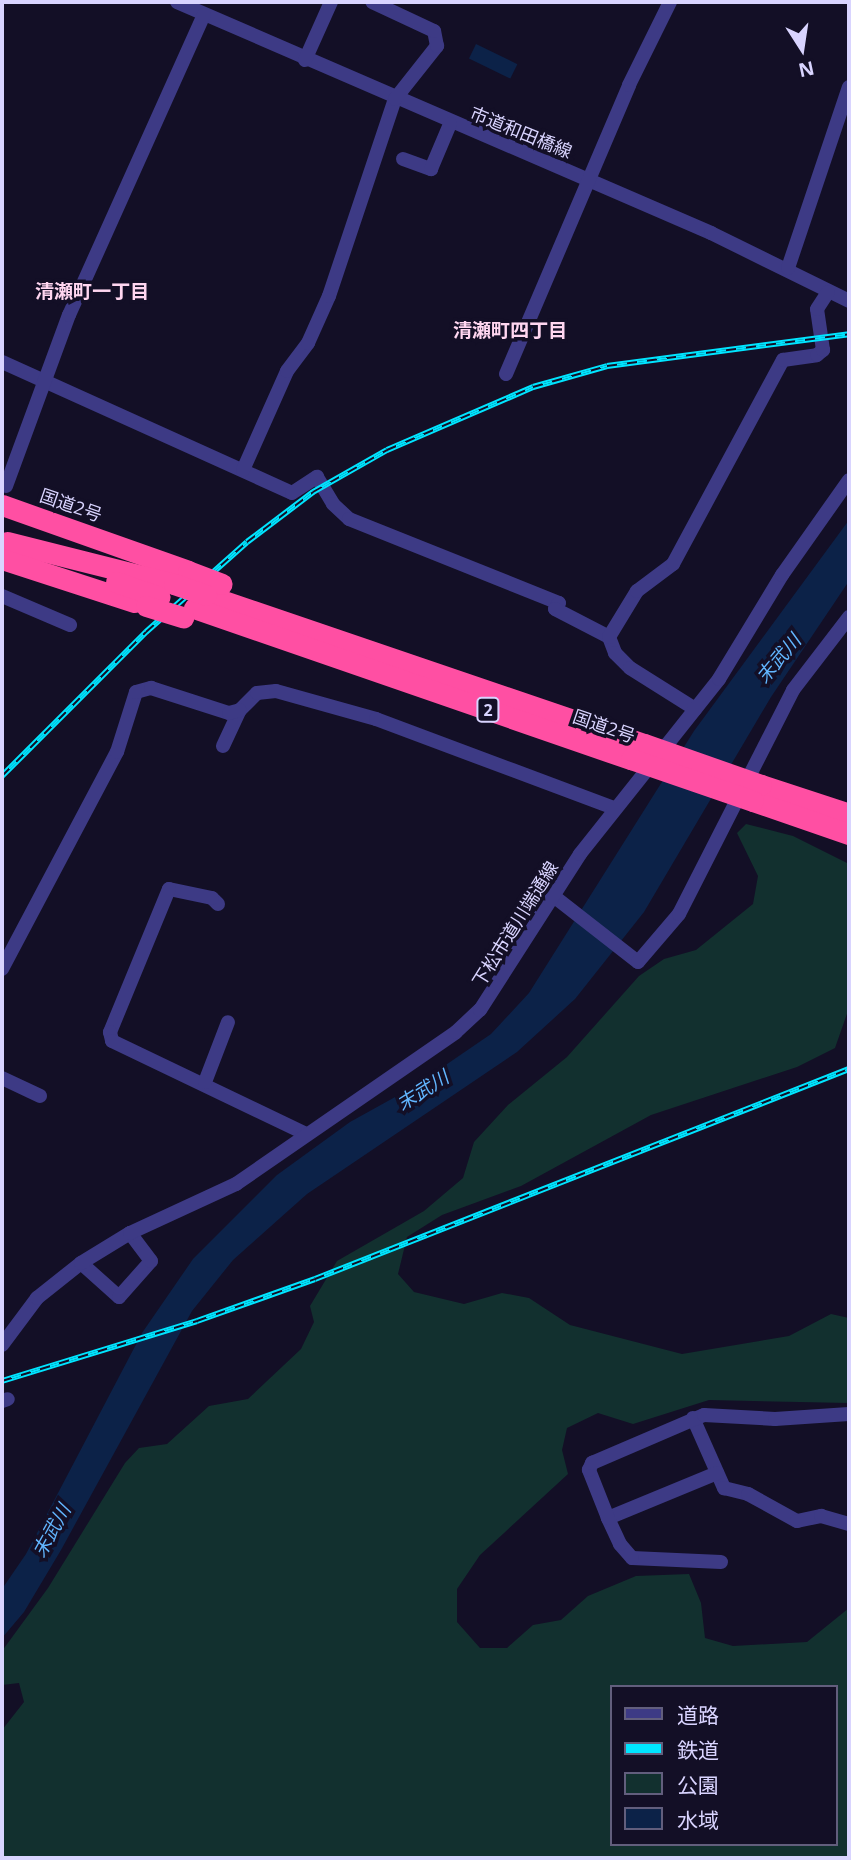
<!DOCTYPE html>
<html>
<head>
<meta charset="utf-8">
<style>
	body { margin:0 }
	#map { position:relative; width:851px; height:1860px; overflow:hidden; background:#130f26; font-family:"Open Sans","Noto Sans JP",sans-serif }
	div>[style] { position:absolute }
	.green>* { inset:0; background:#12302f }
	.water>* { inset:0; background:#0c2248; transform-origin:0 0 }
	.minor>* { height:14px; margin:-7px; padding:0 7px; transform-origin:7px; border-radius:7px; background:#3d3a85 }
	.highway>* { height:21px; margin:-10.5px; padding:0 10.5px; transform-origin:10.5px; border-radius:10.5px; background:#ff4fa3 }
	.rail>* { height:6px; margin-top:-3px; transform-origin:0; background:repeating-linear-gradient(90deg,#130f26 0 10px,#00e5ff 0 20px); box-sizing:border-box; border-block:2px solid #00e5ff }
	.highway-bridge>* { height:21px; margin:-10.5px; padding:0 10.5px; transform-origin:10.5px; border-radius:10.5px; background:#ff4fa3 }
	span { translate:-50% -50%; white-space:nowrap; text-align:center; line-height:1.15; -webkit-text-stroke:7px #130f26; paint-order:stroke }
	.shield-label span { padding:2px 5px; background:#130f26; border:2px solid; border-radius:5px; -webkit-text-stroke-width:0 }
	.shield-label { font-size:16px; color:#d9d4ff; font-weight:700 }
	.street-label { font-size:18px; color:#d9d4ff }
	.neighbourhood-label { font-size:19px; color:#ffd6f0; font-weight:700 }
	.water-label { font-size:19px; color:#62b6ff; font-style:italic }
	.frame { position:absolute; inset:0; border:4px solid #d9d4ff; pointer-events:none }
	.legend { position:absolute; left:610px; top:1685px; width:228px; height:161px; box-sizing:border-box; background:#130f26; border:2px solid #625e7d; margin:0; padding:9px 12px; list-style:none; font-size:21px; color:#d9d4ff }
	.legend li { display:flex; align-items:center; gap:14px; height:35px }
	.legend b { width:35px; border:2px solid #625e7d }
	.north { position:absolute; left:767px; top:14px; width:70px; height:70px; -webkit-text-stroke:5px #130f26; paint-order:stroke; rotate:168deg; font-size:19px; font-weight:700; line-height:28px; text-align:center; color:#d9d4ff }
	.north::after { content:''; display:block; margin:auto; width:24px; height:32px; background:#d9d4ff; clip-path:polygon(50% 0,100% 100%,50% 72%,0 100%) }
</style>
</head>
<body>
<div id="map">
	<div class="green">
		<div style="clip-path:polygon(evenodd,746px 824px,793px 836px,849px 864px,849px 1008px,835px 1048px,797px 1067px,651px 1115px,521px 1186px,442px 1215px,407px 1237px,398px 1274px,414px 1292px,464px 1304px,502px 1293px,529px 1298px,570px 1325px,682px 1354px,789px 1336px,831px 1314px,849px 1318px,849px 1403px,709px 1400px,633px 1424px,598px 1413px,567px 1428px,562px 1450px,568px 1474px,480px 1555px,457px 1589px,457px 1622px,480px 1648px,507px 1648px,533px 1625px,561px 1620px,588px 1596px,636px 1576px,689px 1574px,701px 1603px,705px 1638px,733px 1646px,807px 1642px,849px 1608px,849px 1858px,2px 1858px,2px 1730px,24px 1702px,19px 1683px,2px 1685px,2px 1651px,48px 1588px,125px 1463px,139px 1448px,167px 1444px,209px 1406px,248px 1399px,301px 1349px,314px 1322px,310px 1306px,337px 1261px,424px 1211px,463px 1178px,474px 1142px,508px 1105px,567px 1057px,639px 976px,664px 959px,696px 950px,753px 904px,758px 876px,737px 833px,746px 824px,611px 1687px,835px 1687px,835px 1844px,611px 1844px,611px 1687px)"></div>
	</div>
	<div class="water">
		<div style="left:476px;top:44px;width:46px;height:16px;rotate:26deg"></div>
		<div style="clip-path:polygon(849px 520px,849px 581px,771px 697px,644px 912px,575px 999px,517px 1052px,307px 1194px,233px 1260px,192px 1311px,61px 1550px,24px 1612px,2px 1638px,2px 1589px,26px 1554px,142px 1333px,193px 1259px,277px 1175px,350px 1122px,415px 1086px,491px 1034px,529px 993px,694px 731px)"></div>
	</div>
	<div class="minor">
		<div style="left:177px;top:2px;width:582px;rotate:23.39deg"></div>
		<div style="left:711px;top:233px;width:154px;rotate:26.2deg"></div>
		<div style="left:305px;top:60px;width:64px;rotate:-65.9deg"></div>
		<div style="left:403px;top:159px;width:30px;rotate:20deg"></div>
		<div style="left:431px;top:169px;width:49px;rotate:-67.1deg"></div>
		<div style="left:788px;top:268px;width:191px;rotate:-71.4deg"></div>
		<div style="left:2px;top:362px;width:318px;rotate:24.3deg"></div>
		<div style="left:292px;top:493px;width:30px;rotate:-33deg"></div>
		<div style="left:317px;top:477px;width:31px;rotate:59deg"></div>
		<div style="left:333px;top:504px;width:22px;rotate:43deg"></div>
		<div style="left:349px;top:519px;width:226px;rotate:21.8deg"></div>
		<div style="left:559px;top:603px;width:7px;rotate:124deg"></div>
		<div style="left:555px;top:609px;width:61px;rotate:27.4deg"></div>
		<div style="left:609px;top:637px;width:17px;rotate:69deg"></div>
		<div style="left:615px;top:653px;width:21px;rotate:45deg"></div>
		<div style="left:630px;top:668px;width:77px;rotate:32.2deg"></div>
		<div style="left:506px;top:374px;width:314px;rotate:-66.9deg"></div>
		<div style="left:629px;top:85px;width:93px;rotate:-63.7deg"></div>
		<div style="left:243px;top:470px;width:108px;rotate:-66deg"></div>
		<div style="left:287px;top:371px;width:35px;rotate:-53deg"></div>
		<div style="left:308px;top:343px;width:51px;rotate:-65.9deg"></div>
		<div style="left:329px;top:296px;width:208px;rotate:-71.5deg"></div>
		<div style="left:395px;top:99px;width:68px;rotate:-51.6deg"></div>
		<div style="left:437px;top:46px;width:15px;rotate:-101deg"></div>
		<div style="left:434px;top:31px;width:68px;rotate:-154.9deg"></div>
		<div style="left:6px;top:486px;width:182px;rotate:-69.8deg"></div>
		<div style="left:69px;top:315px;width:329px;rotate:-65.8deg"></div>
		<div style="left:2px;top:596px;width:74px;rotate:23.1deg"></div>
		<div style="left:609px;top:637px;width:54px;rotate:-58.7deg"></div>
		<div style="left:637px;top:591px;width:45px;rotate:-36.9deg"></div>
		<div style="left:673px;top:564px;width:232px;rotate:-61.7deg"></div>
		<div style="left:783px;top:360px;width:34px;rotate:-8deg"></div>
		<div style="left:817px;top:355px;width:8px;rotate:-40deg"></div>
		<div style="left:823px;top:350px;width:41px;rotate:-98.3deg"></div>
		<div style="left:817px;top:309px;width:20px;rotate:-57deg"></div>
		<div style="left:223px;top:746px;width:40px;rotate:-65deg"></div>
		<div style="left:240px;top:710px;width:24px;rotate:-45deg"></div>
		<div style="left:257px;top:693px;width:19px;rotate:-6deg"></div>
		<div style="left:276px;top:691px;width:104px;rotate:15.6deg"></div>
		<div style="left:376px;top:719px;width:254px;rotate:20.5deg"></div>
		<div style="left:556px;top:898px;width:104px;rotate:38deg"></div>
		<div style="left:638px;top:962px;width:63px;rotate:-49.5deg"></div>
		<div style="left:679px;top:914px;width:251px;rotate:-63deg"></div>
		<div style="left:793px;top:690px;width:92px;rotate:-52.5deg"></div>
		<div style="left:218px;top:904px;width:8px;rotate:-135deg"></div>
		<div style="left:212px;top:898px;width:44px;rotate:-168.2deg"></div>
		<div style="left:169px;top:889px;width:155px;rotate:112.4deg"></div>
		<div style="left:110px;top:1032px;width:9px;rotate:77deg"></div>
		<div style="left:112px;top:1041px;width:213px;rotate:25.6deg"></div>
		<div style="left:2px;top:969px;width:246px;rotate:-62.1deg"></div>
		<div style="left:117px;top:752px;width:63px;rotate:-72.4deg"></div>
		<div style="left:136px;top:692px;width:16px;rotate:-15deg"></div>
		<div style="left:151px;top:688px;width:82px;rotate:17.8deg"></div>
		<div style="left:229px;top:713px;width:11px;rotate:-15deg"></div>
		<div style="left:2px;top:1078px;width:42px;rotate:25.3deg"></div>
		<div style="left:205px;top:1082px;width:64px;rotate:-69deg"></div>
		<div style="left:81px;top:1263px;width:51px;rotate:41.8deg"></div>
		<div style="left:119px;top:1297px;width:48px;rotate:-48.4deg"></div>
		<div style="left:151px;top:1261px;width:35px;rotate:-127deg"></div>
		<div style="left:2px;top:1345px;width:59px;rotate:-53.3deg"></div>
		<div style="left:37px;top:1298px;width:56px;rotate:-38.5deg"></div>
		<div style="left:81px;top:1263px;width:57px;rotate:-31.5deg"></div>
		<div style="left:130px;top:1233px;width:117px;rotate:-24.8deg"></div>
		<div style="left:236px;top:1184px;width:267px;rotate:-34.6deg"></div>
		<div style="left:456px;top:1032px;width:33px;rotate:-43deg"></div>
		<div style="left:480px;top:1010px;width:185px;rotate:-57.3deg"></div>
		<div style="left:580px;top:854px;width:223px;rotate:-51.5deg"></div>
		<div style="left:719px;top:679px;width:122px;rotate:-58.8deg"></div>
		<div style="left:782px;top:575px;width:116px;rotate:-54.8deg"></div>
		<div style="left:2px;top:1401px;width:6px;rotate:-18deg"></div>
		<div style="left:693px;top:1418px;width:77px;rotate:66.1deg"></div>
		<div style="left:724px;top:1488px;width:25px;rotate:14deg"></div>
		<div style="left:748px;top:1494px;width:56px;rotate:28.9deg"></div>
		<div style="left:797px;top:1521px;width:25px;rotate:-12deg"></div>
		<div style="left:821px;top:1516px;width:29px;rotate:16deg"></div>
		<div style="left:608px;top:1518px;width:118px;rotate:-22.4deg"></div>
		<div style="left:721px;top:1562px;width:89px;rotate:-177.4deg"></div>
		<div style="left:632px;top:1558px;width:18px;rotate:-131deg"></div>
		<div style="left:620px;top:1544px;width:29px;rotate:-115deg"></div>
		<div style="left:608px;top:1518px;width:52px;rotate:-111.6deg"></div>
		<div style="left:589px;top:1470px;width:8px;rotate:-67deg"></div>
		<div style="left:592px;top:1463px;width:122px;rotate:-23.2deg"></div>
		<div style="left:704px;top:1415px;width:71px;rotate:3.2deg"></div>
		<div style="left:775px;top:1419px;width:74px;rotate:-3.9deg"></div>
	</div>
	<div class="highway">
		<div style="left:2px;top:505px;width:197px;rotate:19.5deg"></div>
		<div style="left:7px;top:542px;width:172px;rotate:14.1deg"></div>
		<div style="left:2px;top:559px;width:139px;rotate:18deg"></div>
		<div style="left:116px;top:582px;width:46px;rotate:18.8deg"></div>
		<div style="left:206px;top:595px;width:463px;rotate:18.8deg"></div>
		<div style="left:194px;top:608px;width:462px;rotate:19.1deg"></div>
		<div style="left:761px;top:785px;width:93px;rotate:18.2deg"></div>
		<div style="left:753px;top:801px;width:102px;rotate:19deg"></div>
	</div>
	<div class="rail">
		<div style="left:2px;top:776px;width:204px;rotate:-45deg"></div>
		<div style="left:146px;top:632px;width:135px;rotate:-41.7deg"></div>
		<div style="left:247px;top:542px;width:83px;rotate:-37.1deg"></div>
		<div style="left:313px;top:492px;width:85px;rotate:-29.6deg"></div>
		<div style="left:387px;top:450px;width:159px;rotate:-23.3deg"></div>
		<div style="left:533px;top:387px;width:77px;rotate:-15.8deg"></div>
		<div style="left:607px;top:366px;width:244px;rotate:-7.5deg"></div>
		<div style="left:2px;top:1381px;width:204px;rotate:-17.1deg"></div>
		<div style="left:197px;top:1321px;width:125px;rotate:-19.6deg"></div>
		<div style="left:315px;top:1279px;width:574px;rotate:-21.47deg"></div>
	</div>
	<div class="highway-bridge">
		<div style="left:188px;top:571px;width:36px;rotate:21deg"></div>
		<div style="left:174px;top:584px;width:34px;rotate:19deg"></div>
		<div style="left:146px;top:606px;width:39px;rotate:17deg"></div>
		<div style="left:644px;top:744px;width:124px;rotate:19.3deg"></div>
		<div style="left:631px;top:759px;width:129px;rotate:19deg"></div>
	</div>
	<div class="shield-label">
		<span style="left:488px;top:710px">2</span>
	</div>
	<div class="street-label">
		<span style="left:521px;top:132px;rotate:22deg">市道和田橋線</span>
		<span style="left:71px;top:505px;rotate:19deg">国道2号</span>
		<span style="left:604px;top:726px;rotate:19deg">国道2号</span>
		<span style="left:515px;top:924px;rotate:-58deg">下松市道川端通線</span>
	</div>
	<div class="neighbourhood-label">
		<span style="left:92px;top:292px">清瀬町一丁目</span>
		<span style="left:510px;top:331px">清瀬町四丁目</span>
	</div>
	<div class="water-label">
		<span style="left:779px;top:659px;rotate:-50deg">末武川</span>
		<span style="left:423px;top:1091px;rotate:-32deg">末武川</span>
		<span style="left:52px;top:1531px;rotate:-61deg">末武川</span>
	</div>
	<div class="frame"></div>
	<ul class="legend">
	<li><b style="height:9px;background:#3d3a85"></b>道路</li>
	<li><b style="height:9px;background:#00e5ff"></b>鉄道</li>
	<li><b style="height:19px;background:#12302f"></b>公園</li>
	<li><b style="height:19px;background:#0c2248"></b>水域</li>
	</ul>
	<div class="north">N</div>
</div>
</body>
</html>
